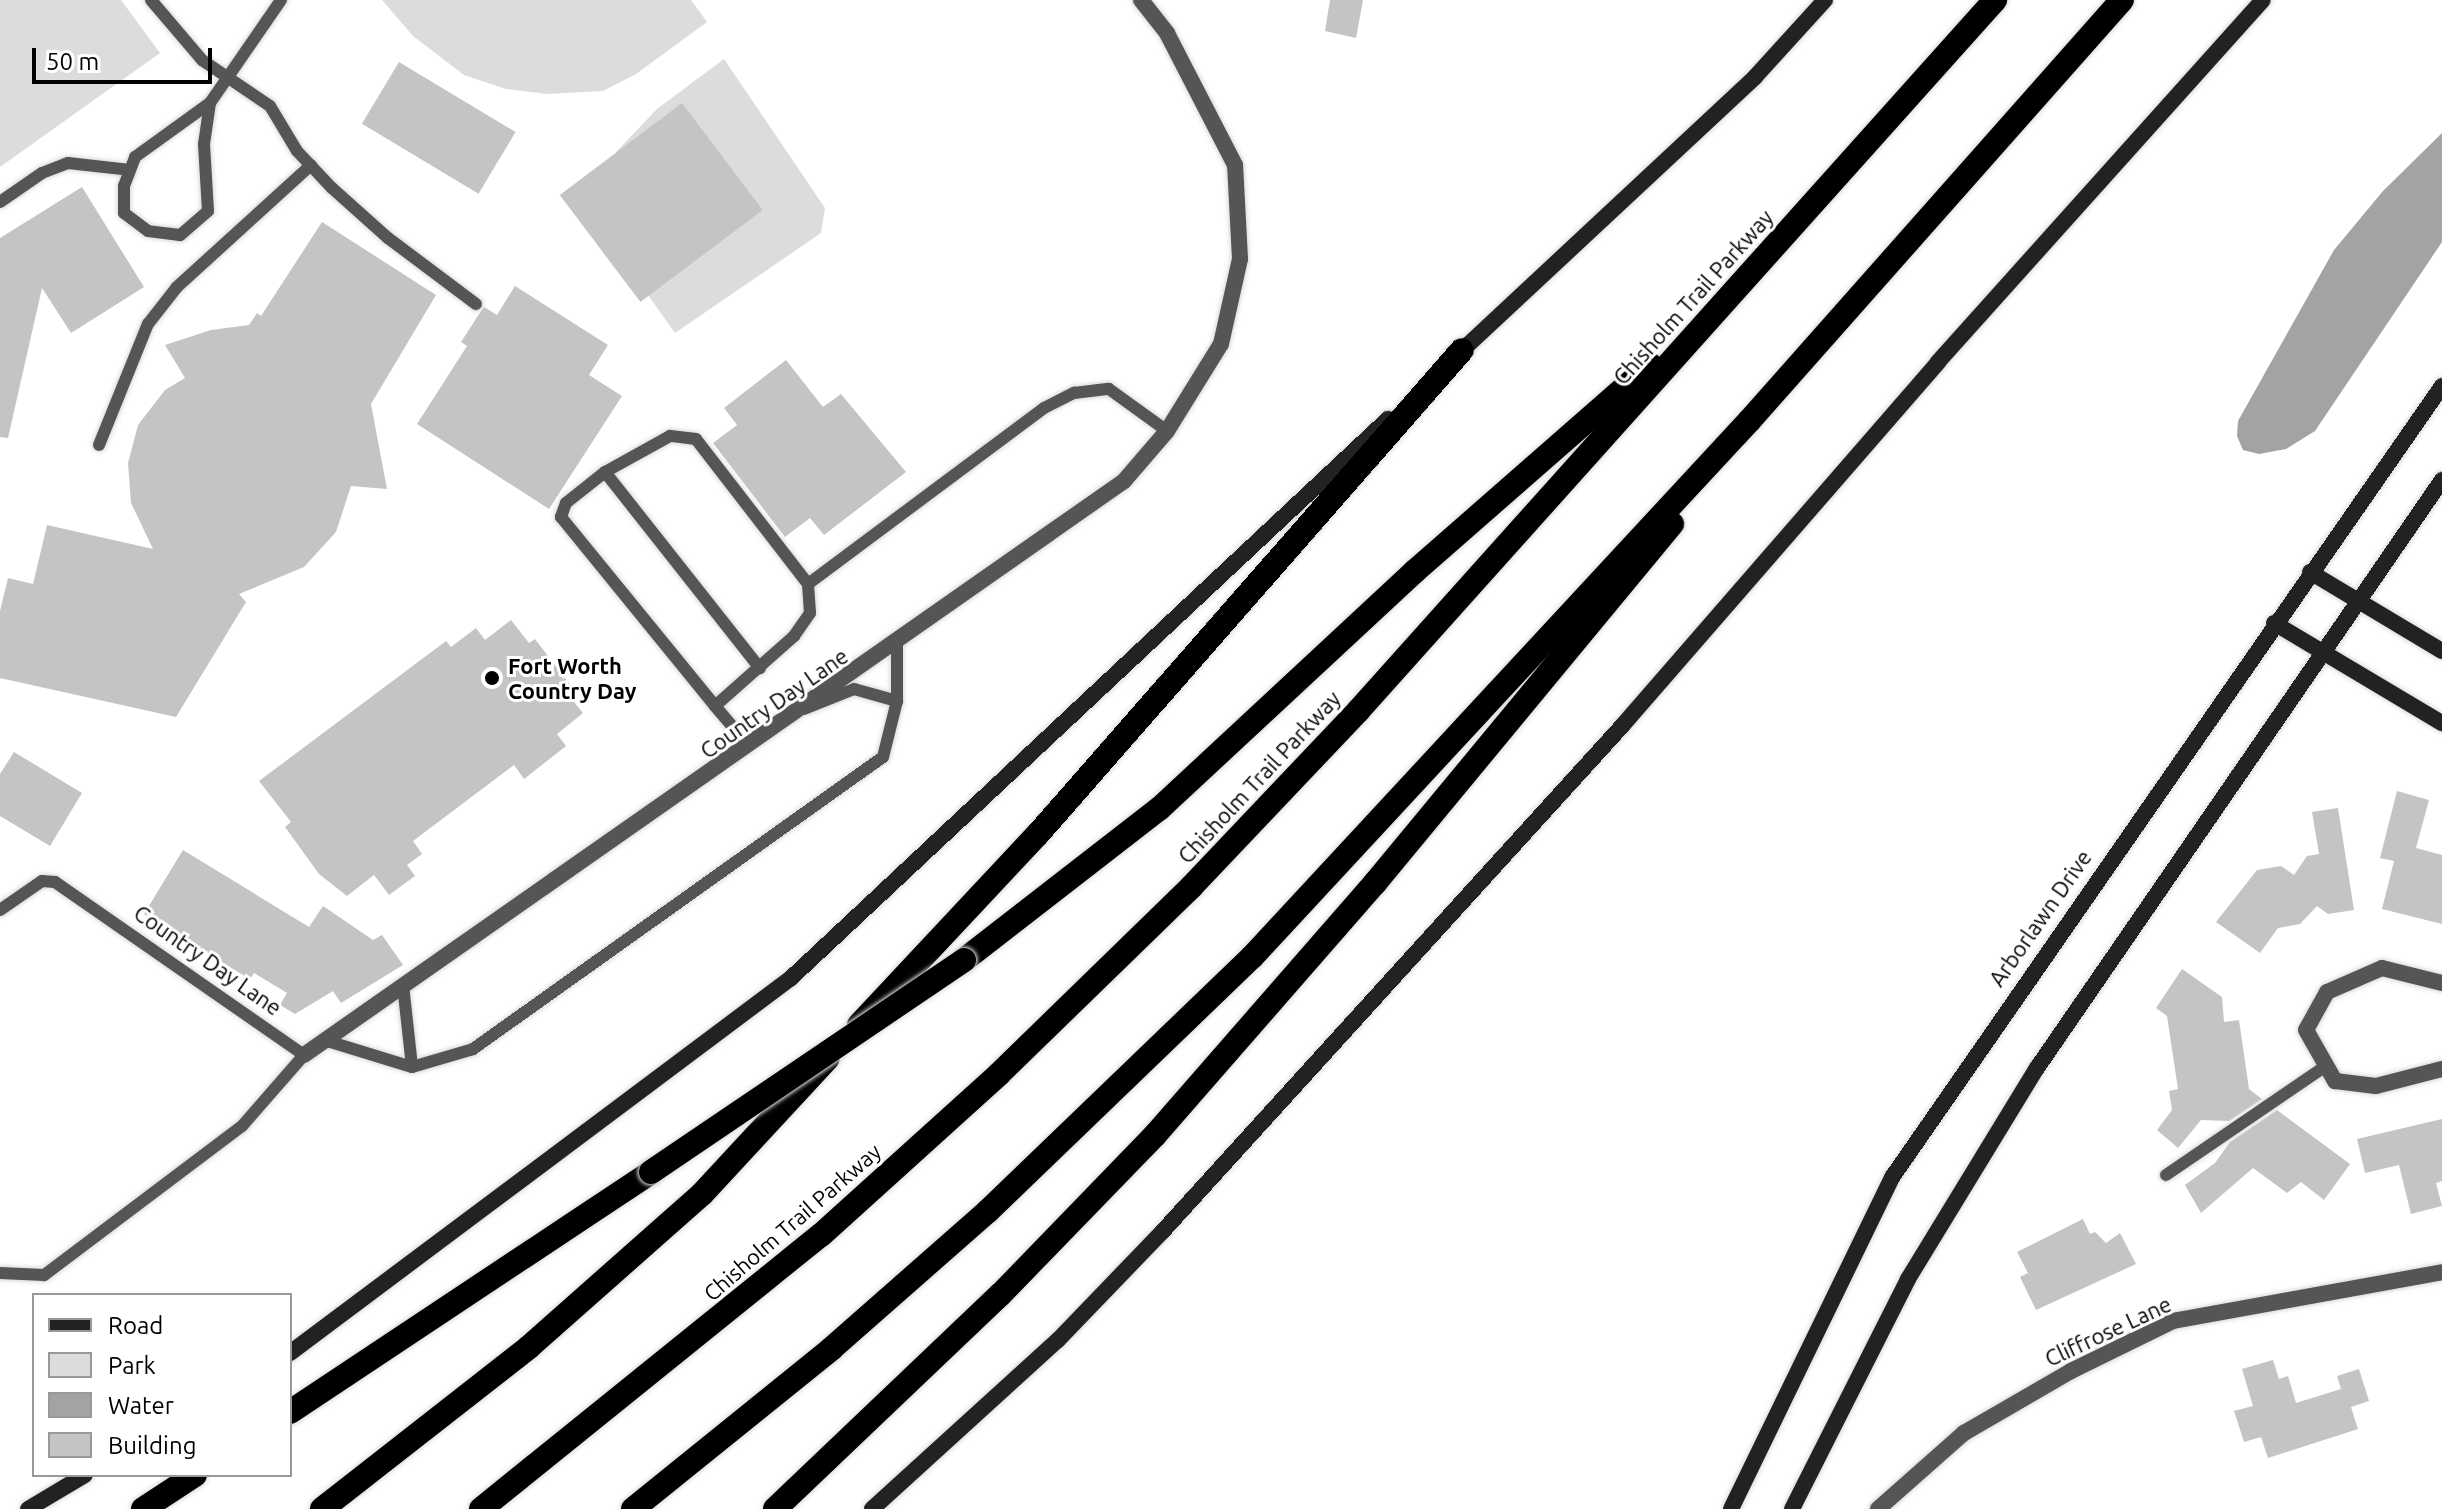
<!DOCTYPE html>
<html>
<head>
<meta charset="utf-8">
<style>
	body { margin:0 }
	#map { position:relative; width:2442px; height:1509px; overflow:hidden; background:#fff; font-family:Ubuntu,sans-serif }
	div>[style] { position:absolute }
	.green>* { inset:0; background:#dcdcdc }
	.water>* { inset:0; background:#a3a3a3 }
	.building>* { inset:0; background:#c4c4c4; transform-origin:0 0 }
	.roads { filter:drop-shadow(0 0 2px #dbdbdb) drop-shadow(0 0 2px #dbdbdb) }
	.lane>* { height:12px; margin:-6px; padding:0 6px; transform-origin:6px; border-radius:6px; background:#555 }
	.street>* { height:16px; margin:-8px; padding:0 8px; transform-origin:8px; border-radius:8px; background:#555 }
	.secondary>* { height:16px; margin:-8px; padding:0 8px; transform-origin:8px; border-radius:8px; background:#222 }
	.highway>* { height:24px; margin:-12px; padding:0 12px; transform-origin:12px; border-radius:12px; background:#000 }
	.bridges { filter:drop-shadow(0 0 2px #dbdbdb) drop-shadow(0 0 2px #dbdbdb) }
	.highway-bridge>* { height:24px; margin:-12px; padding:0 12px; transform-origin:12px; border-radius:12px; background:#000 }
	.dots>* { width:22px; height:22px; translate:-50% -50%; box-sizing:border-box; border:4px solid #fff; border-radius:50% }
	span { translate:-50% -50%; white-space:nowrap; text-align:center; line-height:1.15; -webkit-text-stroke:6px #fff; paint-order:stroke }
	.street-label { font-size:22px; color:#000 }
	.poi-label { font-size:22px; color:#000; font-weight:700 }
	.left { translate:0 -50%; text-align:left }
	.legend { position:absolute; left:32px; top:1293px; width:260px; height:184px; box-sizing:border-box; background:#fff; border:2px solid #999; margin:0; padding:10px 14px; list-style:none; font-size:24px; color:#000 }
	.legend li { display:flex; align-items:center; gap:16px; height:40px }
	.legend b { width:40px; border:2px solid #999 }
	.scale { position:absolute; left:32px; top:48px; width:180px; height:36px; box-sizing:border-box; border:4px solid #000; border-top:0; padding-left:10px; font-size:24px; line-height:28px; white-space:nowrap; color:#000; -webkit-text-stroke:6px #fff; paint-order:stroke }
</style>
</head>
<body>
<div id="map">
	<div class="green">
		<div style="clip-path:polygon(0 0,121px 0,160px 53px,0 167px)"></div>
		<div style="clip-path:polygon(382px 0,691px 0,707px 22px,636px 74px,603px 91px,547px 94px,506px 89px,464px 75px,413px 36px)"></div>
		<div style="clip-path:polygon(724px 59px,825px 208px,821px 233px,675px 333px,626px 264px,616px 152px,657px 109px)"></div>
	</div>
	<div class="water">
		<div style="clip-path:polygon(2442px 133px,2442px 242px,2315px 431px,2286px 449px,2259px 454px,2243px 450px,2237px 436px,2238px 421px,2334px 250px,2383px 191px)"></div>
	</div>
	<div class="building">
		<div style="clip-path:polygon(1330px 0,1363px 0,1356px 38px,1325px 31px)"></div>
		<div style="left:399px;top:62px;width:136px;height:72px;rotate:31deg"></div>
		<div style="left:682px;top:103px;width:134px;height:153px;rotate:53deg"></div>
		<div style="clip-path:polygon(82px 187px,144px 287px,71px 333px,42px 288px,8px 438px,0 437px,0 238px)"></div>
		<div style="clip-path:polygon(322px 222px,436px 295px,371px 404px,387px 489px,351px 486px,336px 532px,304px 567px,239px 594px,246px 602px,176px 717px,0 678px,0 611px,8px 578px,33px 584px,47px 525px,153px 549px,131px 503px,128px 463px,138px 425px,165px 390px,185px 378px,165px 345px,211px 330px,249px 325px,257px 313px,261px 316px)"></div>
		<div style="clip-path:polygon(515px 286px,608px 345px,589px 375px,622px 396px,549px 509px,417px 424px,467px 346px,461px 342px,481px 311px,484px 307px,497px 315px)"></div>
		<div style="clip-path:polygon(786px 360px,823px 407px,841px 394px,906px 472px,824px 535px,810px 518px,785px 537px,713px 443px,737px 425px,724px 408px)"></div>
		<div style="clip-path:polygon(511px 620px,529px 643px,535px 639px,571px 686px,565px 691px,583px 713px,557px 734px,566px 746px,524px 779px,514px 765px,413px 841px,422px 854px,407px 865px,415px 876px,389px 895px,374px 875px,347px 896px,319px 874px,285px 827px,291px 822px,259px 781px,446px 641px,451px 647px,476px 628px,485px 640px)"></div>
		<div style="clip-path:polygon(14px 752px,82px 793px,50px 846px,0 816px,0 774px)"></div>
		<div style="clip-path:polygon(2397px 791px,2429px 800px,2416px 848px,2442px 855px,2442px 924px,2382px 909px,2394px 861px,2380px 858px)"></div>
		<div style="clip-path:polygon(2338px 808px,2354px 910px,2328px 914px,2317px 906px,2300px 924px,2278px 928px,2260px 953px,2216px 922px,2257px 870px,2281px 866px,2294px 875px,2307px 856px,2319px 854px,2312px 812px)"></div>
		<div style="clip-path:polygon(183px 850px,309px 927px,323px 906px,373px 940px,382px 935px,403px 965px,341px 1003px,333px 991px,295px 1014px,280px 1005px,287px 993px,254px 973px,251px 978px,243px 975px,144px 914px)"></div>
		<div style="clip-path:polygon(2182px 969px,2222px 997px,2224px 1022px,2239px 1020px,2249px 1089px,2262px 1099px,2229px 1121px,2201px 1120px,2178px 1148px,2157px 1130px,2172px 1110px,2169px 1091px,2178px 1089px,2167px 1016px,2156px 1008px)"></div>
		<div style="clip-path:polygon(2277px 1110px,2350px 1164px,2324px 1200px,2301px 1182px,2287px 1193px,2253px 1168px,2201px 1213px,2185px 1185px,2215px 1163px,2230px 1142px)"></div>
		<div style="clip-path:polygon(2442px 1119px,2442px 1181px,2436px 1183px,2442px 1206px,2411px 1214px,2399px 1165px,2365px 1173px,2357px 1139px)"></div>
		<div style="clip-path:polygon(2083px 1219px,2090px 1234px,2095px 1232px,2106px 1243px,2120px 1233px,2136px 1264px,2036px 1310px,2020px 1277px,2028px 1273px,2017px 1252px)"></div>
		<div style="clip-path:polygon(2273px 1360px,2279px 1379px,2288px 1376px,2296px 1403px,2341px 1389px,2337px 1376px,2359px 1369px,2369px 1401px,2351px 1407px,2358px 1429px,2268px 1458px,2261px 1437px,2244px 1442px,2234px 1411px,2253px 1406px,2242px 1369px)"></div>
	</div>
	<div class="roads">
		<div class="lane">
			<div style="left:151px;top:0;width:79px;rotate:49.6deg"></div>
			<div style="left:202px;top:60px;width:82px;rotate:34.1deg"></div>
			<div style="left:270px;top:106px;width:52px;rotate:59deg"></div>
			<div style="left:297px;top:151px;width:51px;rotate:46.6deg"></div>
			<div style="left:332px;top:188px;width:75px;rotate:41.8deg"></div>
			<div style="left:388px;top:238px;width:110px;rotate:36.9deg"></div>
			<div style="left:210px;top:103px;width:41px;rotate:98.3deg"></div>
			<div style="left:204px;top:144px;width:67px;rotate:86.6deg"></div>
			<div style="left:208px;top:211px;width:37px;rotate:139deg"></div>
			<div style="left:180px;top:235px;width:32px;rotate:-173deg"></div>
			<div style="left:148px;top:231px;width:30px;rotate:-143deg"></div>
			<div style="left:124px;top:213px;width:27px;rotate:-90deg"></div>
			<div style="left:124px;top:186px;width:31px;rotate:-69deg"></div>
			<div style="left:135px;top:157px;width:92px;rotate:-35.8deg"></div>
			<div style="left:210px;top:103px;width:125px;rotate:-55.4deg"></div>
			<div style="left:0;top:202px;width:51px;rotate:-34.6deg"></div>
			<div style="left:42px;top:173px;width:28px;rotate:-21deg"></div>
			<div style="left:68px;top:163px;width:62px;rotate:6.4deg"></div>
			<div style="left:99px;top:445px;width:131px;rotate:-68deg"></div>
			<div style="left:148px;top:324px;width:47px;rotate:-51.9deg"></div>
			<div style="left:177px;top:287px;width:181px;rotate:-42.3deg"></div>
			<div style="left:605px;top:472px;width:250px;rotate:51.7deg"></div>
			<div style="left:808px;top:584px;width:294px;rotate:-36.7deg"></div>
			<div style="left:1044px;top:408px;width:34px;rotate:-27deg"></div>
			<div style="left:1074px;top:393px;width:35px;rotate:-7deg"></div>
			<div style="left:1109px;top:389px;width:72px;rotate:35.9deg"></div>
			<div style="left:715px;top:706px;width:106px;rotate:-41.5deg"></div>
			<div style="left:794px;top:636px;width:28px;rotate:-55deg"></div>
			<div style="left:810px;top:613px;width:29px;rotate:-94deg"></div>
			<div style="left:808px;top:584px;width:183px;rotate:-127.7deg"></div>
			<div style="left:696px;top:439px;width:26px;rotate:-173deg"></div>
			<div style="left:670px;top:436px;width:74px;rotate:151deg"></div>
			<div style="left:605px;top:472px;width:50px;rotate:141.5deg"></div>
			<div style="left:566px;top:503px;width:15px;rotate:110deg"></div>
			<div style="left:561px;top:517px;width:244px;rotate:50.8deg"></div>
			<div style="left:715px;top:706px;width:52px;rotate:49.6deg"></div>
			<div style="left:804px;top:709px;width:54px;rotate:-21.8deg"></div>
			<div style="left:854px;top:689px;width:45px;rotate:15.6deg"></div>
			<div style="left:0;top:910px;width:51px;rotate:-34.6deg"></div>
			<div style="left:42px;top:881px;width:13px;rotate:4deg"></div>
			<div style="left:55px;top:882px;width:303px;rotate:34.8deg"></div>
			<div style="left:304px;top:1055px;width:94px;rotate:131.1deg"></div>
			<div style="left:242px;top:1126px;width:248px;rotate:143deg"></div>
			<div style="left:44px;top:1275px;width:44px;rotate:-177.4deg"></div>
			<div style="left:403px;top:985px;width:82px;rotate:83.7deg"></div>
			<div style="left:324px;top:1040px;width:92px;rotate:17.1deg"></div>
			<div style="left:412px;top:1067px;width:64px;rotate:-16.4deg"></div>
			<div style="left:473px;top:1049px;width:503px;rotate:-35.46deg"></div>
			<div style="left:883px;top:757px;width:58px;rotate:-76deg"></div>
			<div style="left:897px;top:701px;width:57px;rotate:-90deg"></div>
			<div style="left:2166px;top:1175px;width:194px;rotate:-34.3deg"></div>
		</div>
		<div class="street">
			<div style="left:2442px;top:983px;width:62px;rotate:-166deg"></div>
			<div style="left:2382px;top:968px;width:60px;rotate:156.4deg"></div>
			<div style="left:2327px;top:992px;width:43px;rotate:118.9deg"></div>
			<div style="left:2306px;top:1030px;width:59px;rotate:60.4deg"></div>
			<div style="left:2335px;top:1081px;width:41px;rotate:7deg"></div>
			<div style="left:2376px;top:1086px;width:68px;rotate:-14.4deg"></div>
			<div style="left:304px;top:1055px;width:1001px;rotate:-34.99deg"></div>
			<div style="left:1124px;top:481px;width:66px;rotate:-49.3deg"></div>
			<div style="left:1167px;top:431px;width:102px;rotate:-58.2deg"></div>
			<div style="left:1221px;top:344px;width:87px;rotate:-77.4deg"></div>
			<div style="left:1240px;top:259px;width:94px;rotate:-93deg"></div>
			<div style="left:1235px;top:165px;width:148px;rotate:-117.3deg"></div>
			<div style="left:1167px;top:33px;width:42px;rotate:-128.2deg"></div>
			<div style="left:1878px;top:1509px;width:115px;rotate:-41.5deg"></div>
			<div style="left:1964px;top:1433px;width:124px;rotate:-30.1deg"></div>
			<div style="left:2071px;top:1371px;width:114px;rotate:-26.1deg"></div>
			<div style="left:2173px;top:1321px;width:273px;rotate:-10.3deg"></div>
		</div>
		<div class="secondary">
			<div style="left:1455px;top:357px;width:410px;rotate:-43deg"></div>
			<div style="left:1755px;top:77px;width:104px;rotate:-47.7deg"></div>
			<div style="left:2310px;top:572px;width:154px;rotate:30.9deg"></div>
			<div style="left:2274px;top:623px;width:196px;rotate:30.8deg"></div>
			<div style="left:290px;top:1353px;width:626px;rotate:-36.81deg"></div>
			<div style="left:791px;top:978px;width:818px;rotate:-43.12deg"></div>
			<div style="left:28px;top:1509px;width:66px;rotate:-30.8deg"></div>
			<div style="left:872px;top:1509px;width:251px;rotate:-42.3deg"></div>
			<div style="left:1058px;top:1340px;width:151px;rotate:-46.1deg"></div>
			<div style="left:1163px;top:1231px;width:682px;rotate:-47.73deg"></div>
			<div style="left:1622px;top:726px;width:482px;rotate:-49deg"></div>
			<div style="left:1938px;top:362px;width:486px;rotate:-48.1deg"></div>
			<div style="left:1731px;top:1509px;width:370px;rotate:-64.1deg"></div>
			<div style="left:1893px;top:1176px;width:962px;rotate:-55.2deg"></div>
			<div style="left:1792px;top:1509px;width:258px;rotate:-63.2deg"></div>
			<div style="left:1908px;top:1279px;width:247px;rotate:-58.6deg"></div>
			<div style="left:2037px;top:1068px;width:714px;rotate:-55.44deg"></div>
		</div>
		<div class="highway">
			<div style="left:964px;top:960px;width:248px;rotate:-37.8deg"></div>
			<div style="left:1160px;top:808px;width:348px;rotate:-42.9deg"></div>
			<div style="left:1415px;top:571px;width:313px;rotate:-41.2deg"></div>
			<div style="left:859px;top:1025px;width:262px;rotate:-46.9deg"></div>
			<div style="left:1038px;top:834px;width:643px;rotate:-48.78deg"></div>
			<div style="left:290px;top:1412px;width:433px;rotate:-33.6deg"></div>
			<div style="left:143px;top:1509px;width:62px;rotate:-33.2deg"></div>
			<div style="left:322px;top:1509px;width:263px;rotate:-38deg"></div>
			<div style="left:529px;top:1347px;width:231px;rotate:-41.5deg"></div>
			<div style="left:702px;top:1194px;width:185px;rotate:-47.2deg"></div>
			<div style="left:481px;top:1509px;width:437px;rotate:-38.9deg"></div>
			<div style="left:821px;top:1235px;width:240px;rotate:-42.1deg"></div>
			<div style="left:999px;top:1074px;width:269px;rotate:-44.2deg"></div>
			<div style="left:1192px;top:886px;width:241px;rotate:-46.5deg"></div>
			<div style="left:1358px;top:711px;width:955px;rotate:-48.14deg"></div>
			<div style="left:633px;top:1509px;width:255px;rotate:-38.9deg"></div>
			<div style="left:831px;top:1349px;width:209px;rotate:-41.3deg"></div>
			<div style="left:988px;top:1211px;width:366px;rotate:-43.9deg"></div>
			<div style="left:1252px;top:957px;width:732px;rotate:-47.16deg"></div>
			<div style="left:1750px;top:420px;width:561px;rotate:-48.47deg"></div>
			<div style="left:775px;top:1509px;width:311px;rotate:-43.6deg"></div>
			<div style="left:1000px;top:1295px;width:223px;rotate:-45.9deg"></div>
			<div style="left:1155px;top:1135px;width:335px;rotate:-48.9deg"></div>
			<div style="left:1375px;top:883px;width:466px;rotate:-50.4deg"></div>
		</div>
	</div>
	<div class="bridges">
		<div class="highway-bridge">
			<div style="left:651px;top:1172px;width:378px;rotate:-34.1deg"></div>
		</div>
	</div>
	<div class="dots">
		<div style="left:492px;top:678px;background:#000"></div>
	</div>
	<div class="street-label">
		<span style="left:1693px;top:297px;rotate:-48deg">Chisholm Trail Parkway</span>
		<span style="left:774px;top:703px;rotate:-35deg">Country Day Lane</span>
		<span style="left:1259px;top:777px;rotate:-47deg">Chisholm Trail Parkway</span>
		<span style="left:2040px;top:918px;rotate:-55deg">Arborlawn Drive</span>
		<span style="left:208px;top:960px;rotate:35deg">Country Day Lane</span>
		<span style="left:792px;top:1222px;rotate:-41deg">Chisholm Trail Parkway</span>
		<span style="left:2108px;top:1331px;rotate:-25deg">Cliffrose Lane</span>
	</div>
	<div class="poi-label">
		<span class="left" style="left:508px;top:678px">Fort Worth<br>Country Day</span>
	</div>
	<ul class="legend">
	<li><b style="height:10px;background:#222"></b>Road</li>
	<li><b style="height:22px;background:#dcdcdc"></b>Park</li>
	<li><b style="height:22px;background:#a3a3a3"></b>Water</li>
	<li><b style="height:22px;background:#c4c4c4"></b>Building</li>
	</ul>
	<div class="scale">50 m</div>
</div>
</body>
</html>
